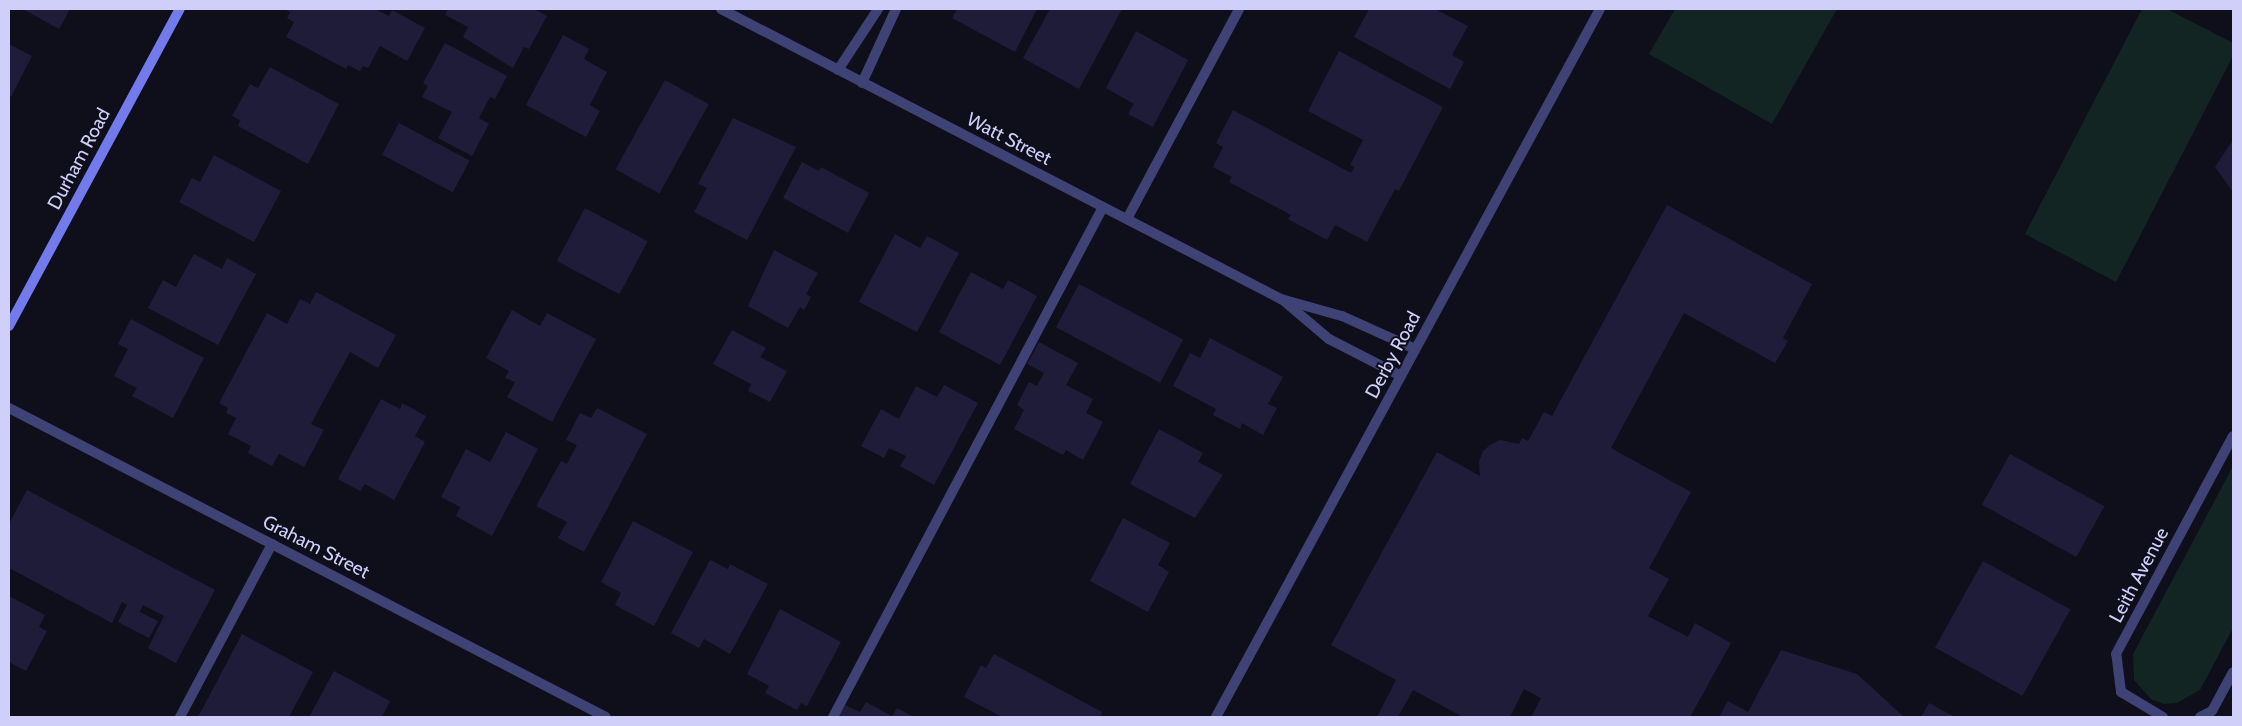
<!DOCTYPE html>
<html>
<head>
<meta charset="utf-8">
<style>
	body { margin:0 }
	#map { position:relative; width:2242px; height:726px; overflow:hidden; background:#0f0e1b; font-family:Cabin,sans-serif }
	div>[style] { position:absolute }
	.green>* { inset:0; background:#122522 }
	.building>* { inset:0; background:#1f1c3a; transform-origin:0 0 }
	.lane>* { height:10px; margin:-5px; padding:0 5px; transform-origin:5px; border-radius:5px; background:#3f4275 }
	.street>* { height:10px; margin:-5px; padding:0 5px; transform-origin:5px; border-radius:5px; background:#3f4275 }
	.secondary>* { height:10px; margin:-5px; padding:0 5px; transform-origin:5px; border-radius:5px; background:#727aec }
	span { translate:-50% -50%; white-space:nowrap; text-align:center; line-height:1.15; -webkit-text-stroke:4px #0f0e1b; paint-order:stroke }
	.street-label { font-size:19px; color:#cfcff9 }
	.frame { position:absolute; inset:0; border:10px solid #cfcff9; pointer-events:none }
</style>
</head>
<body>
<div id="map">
	<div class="green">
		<div style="clip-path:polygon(1675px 9px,1837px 9px,1772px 124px,1649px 54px)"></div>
		<div style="clip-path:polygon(2142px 9px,2167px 9px,2233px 43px,2233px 56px,2116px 282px,2025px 234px)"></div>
		<div style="clip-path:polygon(2233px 466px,2233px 628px,2200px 690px,2177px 703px,2164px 704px,2151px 699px,2134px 680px,2133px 654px)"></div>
	</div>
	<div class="building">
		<div style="clip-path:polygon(23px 9px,70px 9px,59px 29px)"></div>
		<div style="clip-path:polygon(284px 9px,375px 9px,389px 16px,392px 10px,425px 28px,407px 61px,380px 46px,368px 68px,363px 66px,360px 71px,348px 65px,346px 69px,286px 37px,294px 22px,287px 18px,290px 12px)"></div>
		<div style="clip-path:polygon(448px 9px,534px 9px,547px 16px,529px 49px,524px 47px,513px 68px,463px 37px,468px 27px,445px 15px)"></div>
		<div style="clip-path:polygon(957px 9px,1037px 9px,1015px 52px,952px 18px)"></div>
		<div style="clip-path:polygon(1050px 9px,1122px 9px,1079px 89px,1023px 58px)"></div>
		<div style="clip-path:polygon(1369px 9px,1435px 9px,1468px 26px,1452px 55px,1464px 62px,1450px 89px,1354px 37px)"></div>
		<div style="clip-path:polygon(1136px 31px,1188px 60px,1153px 127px,1128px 114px,1134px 104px,1106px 88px)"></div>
		<div style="clip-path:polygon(563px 35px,589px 49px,584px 59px,607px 72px,590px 105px,600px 111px,586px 137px,526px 105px)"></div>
		<div style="clip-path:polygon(445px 43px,507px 76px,495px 99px,490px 97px,479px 118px,489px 124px,472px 156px,438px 138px,452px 112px,422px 97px,428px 86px,423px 83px)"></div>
		<div style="clip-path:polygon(9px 44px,32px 56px,11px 97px,9px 95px)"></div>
		<div style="clip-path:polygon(1339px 51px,1443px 107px,1399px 191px,1395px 189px,1367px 242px,1335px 225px,1327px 240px,1288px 219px,1291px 215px,1229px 182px,1232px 177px,1213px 167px,1223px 147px,1216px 143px,1233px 110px,1351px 173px,1354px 167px,1350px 165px,1363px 140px,1308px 111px)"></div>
		<div style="clip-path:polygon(270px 67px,339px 104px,308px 164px,238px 126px,240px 120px,232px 116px,250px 84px,258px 88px)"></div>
		<div style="left:665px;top:80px;width:50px;height:102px;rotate:29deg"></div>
		<div style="clip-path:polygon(733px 118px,796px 147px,747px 240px,694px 212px,707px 188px,698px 184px)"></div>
		<div style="left:399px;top:123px;width:80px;height:36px;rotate:28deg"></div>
		<div style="clip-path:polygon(2233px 140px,2233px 192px,2215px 167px)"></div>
		<div style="clip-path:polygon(214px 155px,281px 191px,254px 242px,179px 202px,192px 178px,200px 182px)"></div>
		<div style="clip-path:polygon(802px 162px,819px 171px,821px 167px,869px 193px,848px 233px,783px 198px)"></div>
		<div style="clip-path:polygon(1667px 205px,1812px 284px,1783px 338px,1788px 341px,1775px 363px,1684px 313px,1611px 448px,1691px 492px,1649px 568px,1669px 579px,1648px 616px,1688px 637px,1695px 623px,1731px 643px,1690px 717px,1531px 717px,1541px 698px,1524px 689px,1510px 717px,1463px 717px,1413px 690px,1398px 717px,1377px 717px,1396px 680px,1331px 645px,1437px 452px,1480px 476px,1479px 462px,1483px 451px,1490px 445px,1500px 440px,1519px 444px,1522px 438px,1528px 441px,1544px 412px,1552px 416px)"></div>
		<div style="left:585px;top:208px;width:71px;height:60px;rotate:28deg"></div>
		<div style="clip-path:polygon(895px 234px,920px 248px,927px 236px,959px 253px,917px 332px,859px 302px)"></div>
		<div style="clip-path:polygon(774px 250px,818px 273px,806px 294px,811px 297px,804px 310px,800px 307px,788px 328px,748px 306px)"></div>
		<div style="clip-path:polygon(194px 254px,222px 269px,227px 258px,256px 274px,218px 345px,148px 308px,163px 280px,176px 287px)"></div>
		<div style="clip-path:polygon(971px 272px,1003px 289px,1008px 280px,1037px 296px,1000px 365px,939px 332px)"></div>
		<div style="left:1079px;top:284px;width:118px;height:49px;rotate:28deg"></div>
		<div style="clip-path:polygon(316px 292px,396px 335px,378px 368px,350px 352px,311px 424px,324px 430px,304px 467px,279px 454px,272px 466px,248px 453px,251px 446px,228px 434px,236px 418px,226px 413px,228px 408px,219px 403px,267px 313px,287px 324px,300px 299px,310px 304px)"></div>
		<div style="clip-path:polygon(512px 310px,540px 326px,547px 313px,596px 339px,552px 422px,507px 397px,515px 382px,505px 378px,509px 371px,486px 358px)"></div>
		<div style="clip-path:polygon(131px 319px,204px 358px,173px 418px,132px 396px,137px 388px,114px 376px,128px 349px,118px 344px)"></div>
		<div style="clip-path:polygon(732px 330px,766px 348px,760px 357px,787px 371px,770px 402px,748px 391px,751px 384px,713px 364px)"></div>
		<div style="clip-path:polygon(1210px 338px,1283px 377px,1268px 404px,1277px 408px,1263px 435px,1242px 423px,1240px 429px,1213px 415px,1216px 409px,1173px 386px,1190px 353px,1200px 358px)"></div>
		<div style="clip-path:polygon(1039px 342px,1078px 363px,1066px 385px,1093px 399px,1086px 413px,1103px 422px,1083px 460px,1066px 450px,1063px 455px,1014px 429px,1024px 410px,1017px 405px,1029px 382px,1037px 386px,1044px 373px,1027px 364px)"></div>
		<div style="clip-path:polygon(944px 385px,978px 403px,934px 485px,900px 466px,906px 456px,889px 448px,884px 458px,861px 446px,881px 409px,899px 419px,916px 386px,937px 397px)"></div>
		<div style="clip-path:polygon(381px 399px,400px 409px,402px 403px,426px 416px,415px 436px,425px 442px,394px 500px,365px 484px,360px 491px,338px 479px)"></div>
		<div style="clip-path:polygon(597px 408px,647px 434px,584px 552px,558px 538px,567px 522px,536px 506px,561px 461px,567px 464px,577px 445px,566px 440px,580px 413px,591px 418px)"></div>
		<div style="clip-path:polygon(1159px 429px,1203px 453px,1198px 462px,1223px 475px,1195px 518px,1130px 484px)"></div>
		<div style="clip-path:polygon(506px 432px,538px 449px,492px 536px,456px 516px,460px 507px,441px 497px,466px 449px,490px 462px)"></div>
		<div style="left:2010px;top:454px;width:108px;height:58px;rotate:29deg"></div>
		<div style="clip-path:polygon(27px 490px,215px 590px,176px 663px,148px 648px,164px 616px,143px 605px,140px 612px,158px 621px,149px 638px,118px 622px,127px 605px,122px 602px,112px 623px,9px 568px,9px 524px)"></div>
		<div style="clip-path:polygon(1123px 518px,1170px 543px,1158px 565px,1169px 572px,1148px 612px,1090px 581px)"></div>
		<div style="clip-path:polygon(633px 521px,693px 552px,654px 626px,615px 605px,621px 593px,601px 582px)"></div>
		<div style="clip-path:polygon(710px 560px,728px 569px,730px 564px,768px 584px,730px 654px,704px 639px,699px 648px,671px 633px)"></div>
		<div style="left:1983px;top:561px;width:100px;height:99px;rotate:29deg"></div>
		<div style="clip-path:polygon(9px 596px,45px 615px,39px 627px,47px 631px,26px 671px,9px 662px)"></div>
		<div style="clip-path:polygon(780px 609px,841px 642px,807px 706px,801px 703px,797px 710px,765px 693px,769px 686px,747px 674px)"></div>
		<div style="clip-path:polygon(242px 634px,313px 672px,289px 717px,198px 717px)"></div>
		<div style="clip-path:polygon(1781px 650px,1857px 674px,1904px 717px,1719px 717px,1728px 701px,1748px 712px)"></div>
		<div style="clip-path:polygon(994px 654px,1102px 712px,1100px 717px,1002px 717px,964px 697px,981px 665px,986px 668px)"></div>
		<div style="clip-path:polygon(334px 671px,390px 701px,382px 717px,309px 717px)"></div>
		<div style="clip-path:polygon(866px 702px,892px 716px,897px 708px,914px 717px,838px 717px,845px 705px,860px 712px)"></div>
		<div style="clip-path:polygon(1929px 703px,1955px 717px,1921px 717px)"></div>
	</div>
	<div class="lane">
		<div style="left:1127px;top:219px;width:238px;rotate:-61.9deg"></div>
		<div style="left:180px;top:717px;width:196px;rotate:-62deg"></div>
		<div style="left:833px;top:717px;width:577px;rotate:-62.1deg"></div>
	</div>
	<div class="street">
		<div style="left:721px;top:9px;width:631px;rotate:27.38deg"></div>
		<div style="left:1281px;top:299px;width:63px;rotate:15.6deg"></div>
		<div style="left:1342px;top:316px;width:80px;rotate:24.3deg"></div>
		<div style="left:838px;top:70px;width:73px;rotate:-56.7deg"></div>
		<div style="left:862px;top:83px;width:81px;rotate:-65.3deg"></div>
		<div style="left:1284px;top:301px;width:59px;rotate:40.2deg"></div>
		<div style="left:1329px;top:339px;width:81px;rotate:27.2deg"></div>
		<div style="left:9px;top:408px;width:672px;rotate:27.37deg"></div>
		<div style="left:1216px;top:717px;width:805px;rotate:-61.53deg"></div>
		<div style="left:2163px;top:717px;width:49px;rotate:-149.2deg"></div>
		<div style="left:2121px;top:692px;width:38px;rotate:-97deg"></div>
		<div style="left:2116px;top:654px;width:247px;rotate:-61.8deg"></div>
		<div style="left:2200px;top:717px;width:13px;rotate:-27deg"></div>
		<div style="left:2212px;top:711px;width:44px;rotate:-61.7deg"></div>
	</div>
	<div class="secondary">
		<div style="left:9px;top:326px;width:360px;rotate:-61.7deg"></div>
	</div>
	<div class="street-label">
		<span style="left:1009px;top:139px;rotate:27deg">Watt Street</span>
		<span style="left:79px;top:159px;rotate:-62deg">Durham Road</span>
		<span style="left:1393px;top:355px;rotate:-62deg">Derby Road</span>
		<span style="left:316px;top:547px;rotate:27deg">Graham Street</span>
		<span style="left:2139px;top:575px;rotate:-62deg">Leith Avenue</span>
	</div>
	<div class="frame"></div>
</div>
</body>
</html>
